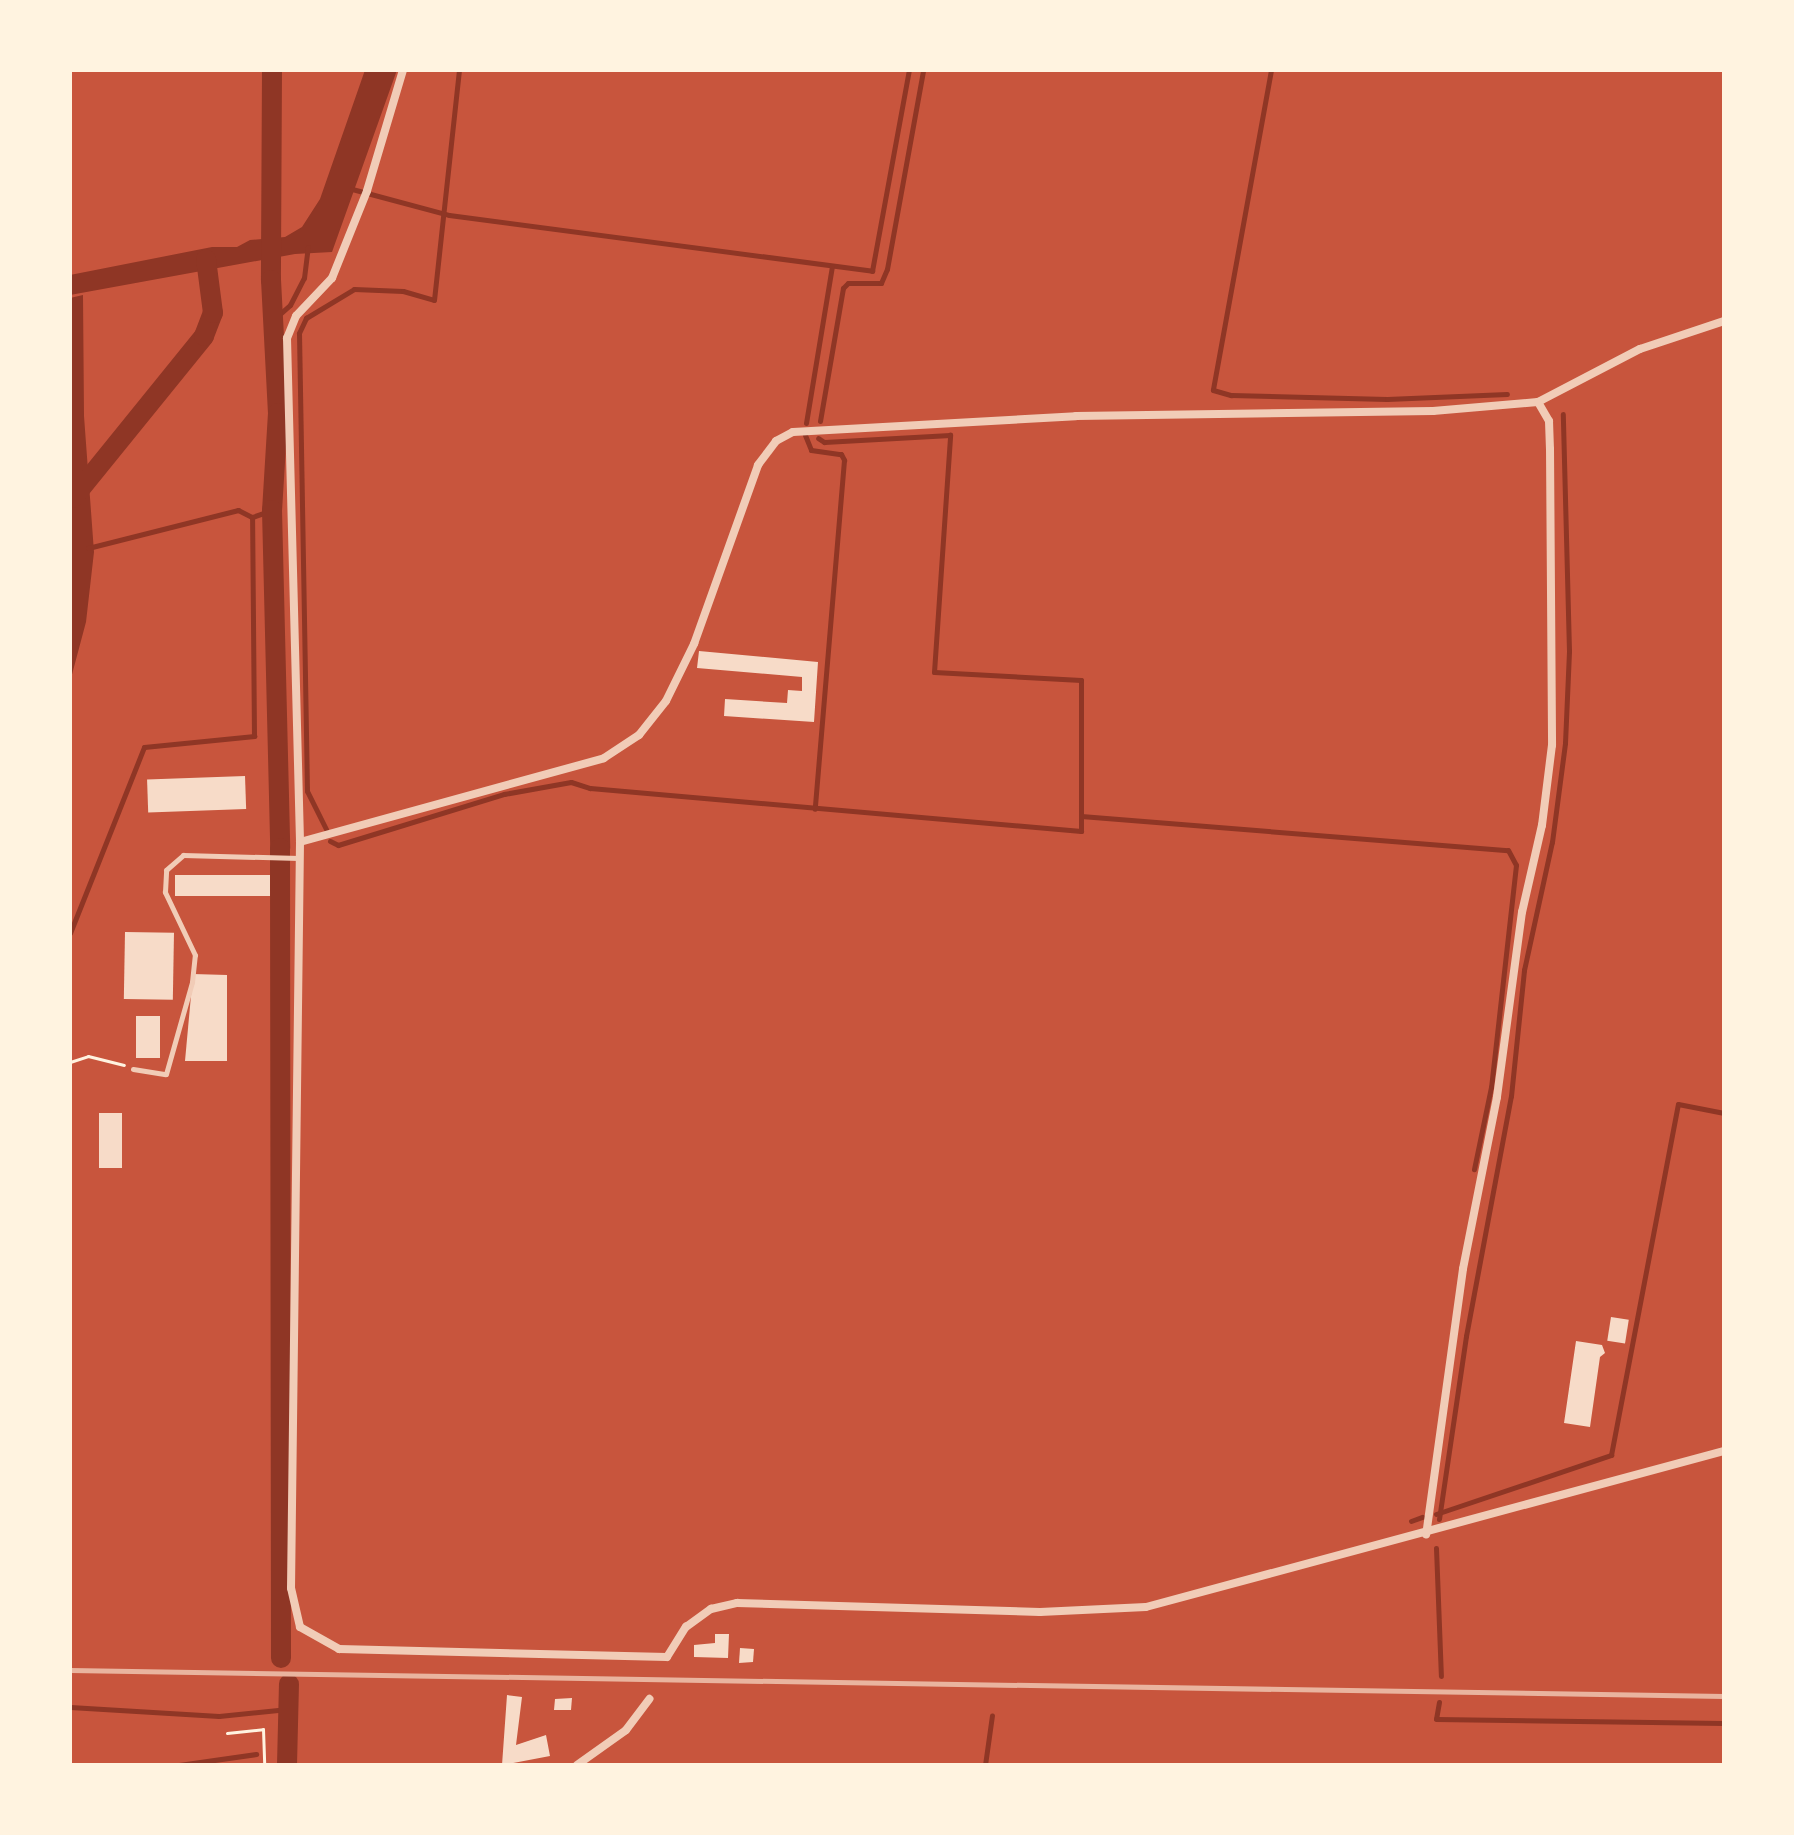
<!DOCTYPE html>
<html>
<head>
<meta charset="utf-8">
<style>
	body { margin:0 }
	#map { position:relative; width:1794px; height:1835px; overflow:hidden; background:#c8553d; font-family:"Archivo Narrow",sans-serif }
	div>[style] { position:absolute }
	.water>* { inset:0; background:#8f3625 }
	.stream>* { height:5px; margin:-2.5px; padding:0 2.5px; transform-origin:2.5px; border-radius:2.5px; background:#8f3625 }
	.canal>* { height:20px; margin:-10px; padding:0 10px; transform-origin:10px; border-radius:10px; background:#8f3625 }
	.building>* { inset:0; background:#f7dbc8; transform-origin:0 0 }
	.path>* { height:3px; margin:-1.5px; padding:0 1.5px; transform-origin:1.5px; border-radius:1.5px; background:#fff3e0 }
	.service>* { height:5px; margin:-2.5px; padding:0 2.5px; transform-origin:2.5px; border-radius:2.5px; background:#f1ccb7 }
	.minor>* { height:8px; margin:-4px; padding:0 4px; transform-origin:4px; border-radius:4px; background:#f1ccb7 }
	.rail>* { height:5px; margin:-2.5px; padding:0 2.5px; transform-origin:2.5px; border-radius:2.5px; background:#e9b49f }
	span { translate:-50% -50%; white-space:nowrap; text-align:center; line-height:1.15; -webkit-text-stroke:7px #fff3e0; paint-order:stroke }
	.frame { position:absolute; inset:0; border:72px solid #fff3e0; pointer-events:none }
</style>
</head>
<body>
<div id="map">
	<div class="water">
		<div style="clip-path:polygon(365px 70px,397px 70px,332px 252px,295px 254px,70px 295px,70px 275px,212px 247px,237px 247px,250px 240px,285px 237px,302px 227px,320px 199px)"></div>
		<div style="clip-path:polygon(83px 295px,84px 416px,94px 552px,86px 622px,70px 682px,70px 298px)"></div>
	</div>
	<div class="stream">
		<div style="left:1271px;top:70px;width:325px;rotate:100.3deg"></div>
		<div style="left:1213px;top:390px;width:19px;rotate:16deg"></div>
		<div style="left:1231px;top:395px;width:156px;rotate:1.5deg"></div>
		<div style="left:1387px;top:399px;width:120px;rotate:-2.4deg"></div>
		<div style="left:352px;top:189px;width:100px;rotate:15deg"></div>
		<div style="left:449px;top:215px;width:427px;rotate:7.5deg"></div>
		<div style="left:872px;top:271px;width:204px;rotate:-79.6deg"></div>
		<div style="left:274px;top:319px;width:21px;rotate:-41deg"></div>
		<div style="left:290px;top:305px;width:30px;rotate:-63deg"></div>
		<div style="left:304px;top:278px;width:31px;rotate:-83deg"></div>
		<div style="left:820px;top:421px;width:135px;rotate:-80.2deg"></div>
		<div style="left:843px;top:288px;width:7px;rotate:-45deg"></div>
		<div style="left:848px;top:283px;width:33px"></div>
		<div style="left:881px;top:283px;width:15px;rotate:-67deg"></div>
		<div style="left:887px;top:269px;width:202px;rotate:-79.7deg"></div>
		<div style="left:806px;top:423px;width:159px;rotate:-80.6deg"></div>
		<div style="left:805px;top:435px;width:16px;rotate:68deg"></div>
		<div style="left:811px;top:450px;width:30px;rotate:8deg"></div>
		<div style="left:841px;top:454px;width:7px;rotate:63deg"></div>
		<div style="left:844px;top:460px;width:350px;rotate:94.8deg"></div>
		<div style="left:88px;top:548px;width:155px;rotate:-14.2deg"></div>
		<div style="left:238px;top:510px;width:16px;rotate:27deg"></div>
		<div style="left:1081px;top:816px;width:428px;rotate:4.6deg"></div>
		<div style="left:1508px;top:850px;width:17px;rotate:62deg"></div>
		<div style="left:1516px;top:865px;width:223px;rotate:96.4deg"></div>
		<div style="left:1491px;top:1087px;width:84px;rotate:101.7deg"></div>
		<div style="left:326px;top:829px;width:42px;rotate:-116.6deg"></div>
		<div style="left:307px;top:791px;width:458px;rotate:-91deg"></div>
		<div style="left:299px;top:333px;width:17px;rotate:-65deg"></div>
		<div style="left:306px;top:318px;width:56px;rotate:-31.1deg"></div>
		<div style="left:354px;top:289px;width:49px;rotate:2.3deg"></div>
		<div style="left:403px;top:291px;width:32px;rotate:16deg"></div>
		<div style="left:434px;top:300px;width:231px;rotate:-83.8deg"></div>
		<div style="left:330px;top:841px;width:9px;rotate:27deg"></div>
		<div style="left:338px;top:845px;width:174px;rotate:-17.1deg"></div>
		<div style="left:504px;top:794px;width:68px;rotate:-10.2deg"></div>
		<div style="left:571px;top:782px;width:20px;rotate:18deg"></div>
		<div style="left:590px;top:788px;width:493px;rotate:5deg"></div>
		<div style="left:1081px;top:831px;width:151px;rotate:-90deg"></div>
		<div style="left:1081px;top:680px;width:147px;rotate:-176.9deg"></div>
		<div style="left:934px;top:672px;width:238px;rotate:-86.1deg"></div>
		<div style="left:950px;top:435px;width:126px;rotate:176.8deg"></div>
		<div style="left:824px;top:442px;width:7px;rotate:-146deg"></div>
		<div style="left:70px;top:933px;width:200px;rotate:-68.3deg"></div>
		<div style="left:144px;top:747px;width:111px;rotate:-5.7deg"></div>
		<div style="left:254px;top:736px;width:219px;rotate:-90.5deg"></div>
		<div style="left:252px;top:517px;width:21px;rotate:-19deg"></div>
		<div style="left:1436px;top:1514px;width:185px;rotate:-18.6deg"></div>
		<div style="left:1611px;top:1455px;width:357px;rotate:-79.2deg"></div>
		<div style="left:1678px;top:1104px;width:47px;rotate:11.1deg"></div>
		<div style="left:1439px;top:1519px;width:185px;rotate:-81.6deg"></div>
		<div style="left:1466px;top:1336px;width:244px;rotate:-79.4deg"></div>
		<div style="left:1511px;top:1096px;width:127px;rotate:-84.1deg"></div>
		<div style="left:1524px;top:970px;width:131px;rotate:-77.7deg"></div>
		<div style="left:1552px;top:842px;width:100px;rotate:-82.5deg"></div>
		<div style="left:1565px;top:743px;width:92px;rotate:-87.5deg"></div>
		<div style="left:1569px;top:651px;width:237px;rotate:-91.5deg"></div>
		<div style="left:1411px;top:1521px;width:12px;rotate:-20deg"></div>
		<div style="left:1436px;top:1548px;width:128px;rotate:87.8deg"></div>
		<div style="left:1439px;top:1702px;width:17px;rotate:100deg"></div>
		<div style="left:1436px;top:1719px;width:288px;rotate:0.8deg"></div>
		<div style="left:70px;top:1707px;width:149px;rotate:3.5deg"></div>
		<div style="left:219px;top:1716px;width:69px;rotate:-5.8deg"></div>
		<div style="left:179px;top:1765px;width:78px;rotate:-8.1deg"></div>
		<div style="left:985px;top:1765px;width:50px;rotate:-82deg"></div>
	</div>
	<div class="canal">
		<div style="left:272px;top:70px;width:210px;rotate:90.3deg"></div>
		<div style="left:271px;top:280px;width:133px;rotate:87deg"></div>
		<div style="left:278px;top:413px;width:97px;rotate:93.5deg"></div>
		<div style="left:272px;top:510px;width:338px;rotate:88.6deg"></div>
		<div style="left:280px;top:848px;width:810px;rotate:89.93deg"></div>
		<div style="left:73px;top:498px;width:208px;rotate:-51deg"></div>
		<div style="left:204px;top:336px;width:25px;rotate:-69deg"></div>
		<div style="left:213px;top:313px;width:54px;rotate:-97.4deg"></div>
		<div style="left:287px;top:1765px;width:81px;rotate:-88.6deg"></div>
	</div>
	<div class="building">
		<div style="clip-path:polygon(699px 651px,818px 662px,814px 722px,724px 716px,725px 699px,787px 703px,788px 690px,802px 691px,802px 677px,697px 668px)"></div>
		<div style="left:245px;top:776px;width:33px;height:98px;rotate:88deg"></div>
		<div style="left:175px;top:875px;width:95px;height:21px"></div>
		<div style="left:125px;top:932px;width:49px;height:67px;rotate:1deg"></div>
		<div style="clip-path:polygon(193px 974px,227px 975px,227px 1061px,185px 1061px)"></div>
		<div style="left:136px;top:1016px;width:24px;height:42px"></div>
		<div style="left:99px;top:1113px;width:23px;height:55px"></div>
		<div style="left:1611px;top:1317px;width:18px;height:24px;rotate:9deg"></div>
		<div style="clip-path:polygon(1576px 1341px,1602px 1345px,1605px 1353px,1600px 1357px,1590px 1427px,1564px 1423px)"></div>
		<div style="clip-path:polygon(715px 1634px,729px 1634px,728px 1658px,694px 1657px,694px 1645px,715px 1643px)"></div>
		<div style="clip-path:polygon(740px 1648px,754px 1649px,753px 1662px,739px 1663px)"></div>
		<div style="clip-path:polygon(507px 1695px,522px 1697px,516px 1745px,546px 1735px,550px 1756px,502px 1765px)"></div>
		<div style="clip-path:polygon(572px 1698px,571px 1710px,554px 1710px,555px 1699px)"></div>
	</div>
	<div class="path">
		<div style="left:70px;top:1062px;width:19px;rotate:-18deg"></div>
		<div style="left:88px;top:1056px;width:37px;rotate:14deg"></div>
		<div style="left:227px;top:1733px;width:36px;rotate:-6deg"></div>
		<div style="left:263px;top:1729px;width:36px;rotate:88deg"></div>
	</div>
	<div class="service">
		<div style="left:133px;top:1069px;width:33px;rotate:9deg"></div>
		<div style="left:166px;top:1074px;width:96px;rotate:-74.2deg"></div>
		<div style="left:192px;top:982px;width:27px;rotate:-84deg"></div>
		<div style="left:195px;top:955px;width:70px;rotate:-115.5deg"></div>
		<div style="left:165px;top:892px;width:22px;rotate:-87deg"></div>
		<div style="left:166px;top:870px;width:23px;rotate:-41deg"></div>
		<div style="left:183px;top:855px;width:116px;rotate:1.5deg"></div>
	</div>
	<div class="minor">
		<div style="left:403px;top:70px;width:126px;rotate:106.6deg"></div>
		<div style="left:367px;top:191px;width:94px;rotate:111.9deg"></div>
		<div style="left:332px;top:278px;width:52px;rotate:133.5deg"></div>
		<div style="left:296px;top:316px;width:24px;rotate:112deg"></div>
		<div style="left:287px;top:338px;width:504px;rotate:88.52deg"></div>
		<div style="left:300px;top:842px;width:746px;rotate:90.69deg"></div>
		<div style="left:291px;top:1588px;width:40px;rotate:77deg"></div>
		<div style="left:300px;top:1627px;width:45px;rotate:29.4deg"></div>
		<div style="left:339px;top:1649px;width:328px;rotate:1.4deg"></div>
		<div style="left:667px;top:1657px;width:36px;rotate:-58deg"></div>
		<div style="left:686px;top:1627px;width:31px;rotate:-36deg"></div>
		<div style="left:711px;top:1609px;width:27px;rotate:-13deg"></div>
		<div style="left:737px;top:1603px;width:303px;rotate:1.7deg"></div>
		<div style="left:1040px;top:1612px;width:106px;rotate:-2.7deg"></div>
		<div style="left:1146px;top:1607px;width:599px;rotate:-15.1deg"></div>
		<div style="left:1538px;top:402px;width:115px;rotate:-27.5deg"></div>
		<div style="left:1640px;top:349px;width:89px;rotate:-18.4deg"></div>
		<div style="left:300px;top:842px;width:315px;rotate:-15.4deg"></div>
		<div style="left:604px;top:758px;width:42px;rotate:-33.3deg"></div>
		<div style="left:639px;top:735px;width:43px;rotate:-51.5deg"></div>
		<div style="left:666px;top:701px;width:64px;rotate:-63.8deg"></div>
		<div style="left:694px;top:644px;width:190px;rotate:-70.3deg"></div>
		<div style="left:758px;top:465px;width:30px;rotate:-53deg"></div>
		<div style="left:776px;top:441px;width:19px;rotate:-28deg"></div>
		<div style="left:793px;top:432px;width:283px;rotate:-3.2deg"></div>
		<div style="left:1076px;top:416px;width:357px;rotate:-0.8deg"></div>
		<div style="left:1433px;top:411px;width:105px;rotate:-4.9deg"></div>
		<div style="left:1538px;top:402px;width:22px;rotate:60deg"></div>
		<div style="left:1549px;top:421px;width:28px;rotate:88deg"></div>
		<div style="left:1550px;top:449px;width:296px;rotate:89.6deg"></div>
		<div style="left:1552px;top:745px;width:81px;rotate:97.1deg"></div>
		<div style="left:1542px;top:825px;width:89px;rotate:102.9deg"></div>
		<div style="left:1522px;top:912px;width:187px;rotate:97.7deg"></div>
		<div style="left:1497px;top:1097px;width:175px;rotate:101.2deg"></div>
		<div style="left:1463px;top:1269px;width:268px;rotate:97.9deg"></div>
		<div style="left:577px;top:1765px;width:60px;rotate:-35.5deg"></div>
		<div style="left:626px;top:1730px;width:39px;rotate:-53deg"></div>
	</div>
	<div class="rail">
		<div style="left:70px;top:1670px;width:1654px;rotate:0.9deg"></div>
	</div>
	<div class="frame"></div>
</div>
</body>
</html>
